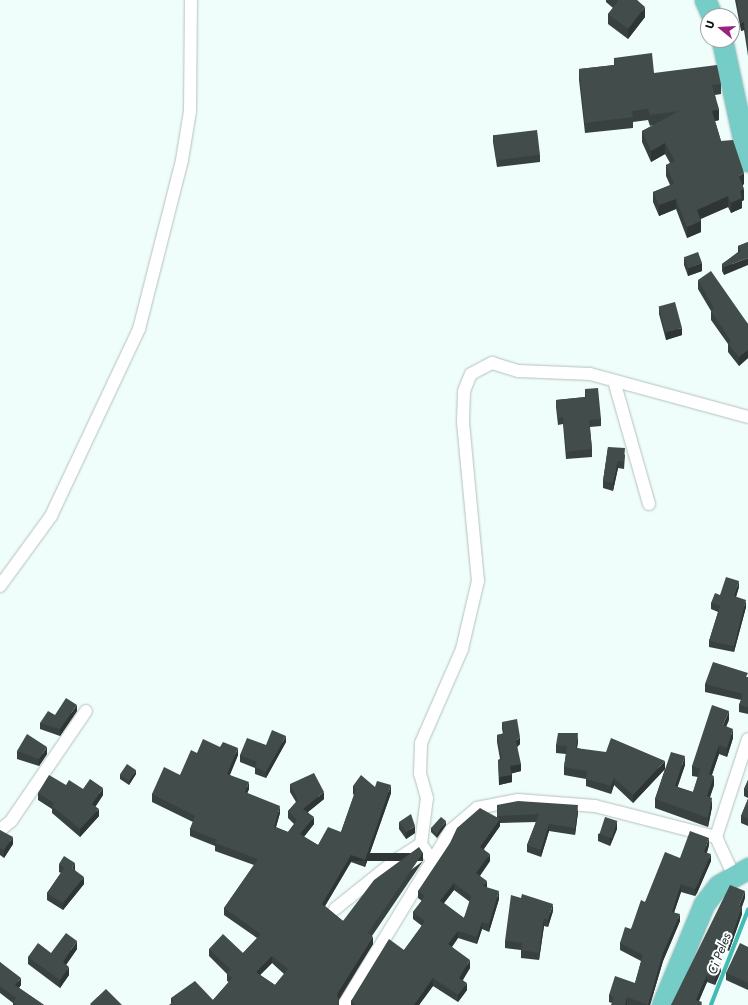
<!DOCTYPE html>
<html>
<head>
<meta charset="utf-8">
<style>
	body { margin:0 }
	#map { position:relative; width:748px; height:1005px; overflow:hidden; background:#effdfb; font-family:Jost,sans-serif }
	div>[style] { position:absolute }
	.stream>* { height:3.5px; margin:-1.75px; padding:0 1.75px; transform-origin:1.75px; border-radius:1.75px; background:#42bbb4 }
	.roads { filter:drop-shadow(0 0 1px #b4c1c0) drop-shadow(0 0 1px #b4c1c0) }
	.minor>* { height:12px; margin:-6px; padding:0 6px; transform-origin:6px; border-radius:6px; background:#fff }
	.trunk>* { height:21px; margin:-10.5px; padding:0 10.5px; transform-origin:10.5px; border-radius:10.5px; background:#76ccc6 }
	.wall>* { inset:0; background:#384140 }
	.shaded-wall>* { inset:0; background:#2e3534; transform-origin:0 0 }
	.building>* { inset:0; background:#414c4b; transform-origin:0 0 }
	span { translate:-50% -50%; white-space:nowrap; text-align:center; line-height:1.15; -webkit-text-stroke:4px #fff; paint-order:stroke }
	.water-label { font-size:13px; color:#192e2c; font-style:italic }
	.north { position:absolute; left:700px; top:8px; width:40px; height:40px; box-sizing:border-box; background:#fff; border:1px solid #9ea09f; border-radius:50%; rotate:288deg; font-size:11px; font-weight:700; line-height:16px; text-align:center; color:#0c1110 }
	.north::after { content:''; display:block; margin:auto; width:14px; height:18px; background:#99227d; clip-path:polygon(50% 0,100% 100%,50% 72%,0 100%) }
</style>
</head>
<body>
<div id="map">
	<div class="stream">
		<div style="left:711px;top:1005px;width:102px;rotate:-68.7deg"></div>
	</div>
	<div class="roads">
		<div class="minor">
			<div style="left:614px;top:381px;width:128px;rotate:74.1deg"></div>
			<div style="left:0;top:586px;width:87px;rotate:-53.9deg"></div>
			<div style="left:51px;top:516px;width:207px;rotate:-64.8deg"></div>
			<div style="left:139px;top:329px;width:174px;rotate:-75.7deg"></div>
			<div style="left:182px;top:160px;width:50px;rotate:-80.7deg"></div>
			<div style="left:190px;top:111px;width:111px;rotate:-89.5deg"></div>
			<div style="left:0;top:830px;width:14px;rotate:-39deg"></div>
			<div style="left:11px;top:821px;width:133px;rotate:-55.7deg"></div>
			<div style="left:716px;top:837px;width:103px;rotate:-71.9deg"></div>
			<div style="left:432px;top:860px;width:19px;rotate:-125deg"></div>
			<div style="left:421px;top:844px;width:46px;rotate:-82.6deg"></div>
			<div style="left:427px;top:798px;width:25px;rotate:-106deg"></div>
			<div style="left:420px;top:774px;width:31px;rotate:-88deg"></div>
			<div style="left:421px;top:743px;width:103px;rotate:-66.4deg"></div>
			<div style="left:462px;top:649px;width:70px;rotate:-76.8deg"></div>
			<div style="left:478px;top:581px;width:161px;rotate:-95.4deg"></div>
			<div style="left:463px;top:421px;width:30px;rotate:-88deg"></div>
			<div style="left:464px;top:391px;width:18px;rotate:-68deg"></div>
			<div style="left:471px;top:374px;width:24px;rotate:-28deg"></div>
			<div style="left:492px;top:363px;width:28px;rotate:17deg"></div>
			<div style="left:519px;top:371px;width:71px;rotate:2.4deg"></div>
			<div style="left:590px;top:374px;width:164px;rotate:15.2deg"></div>
			<div style="left:335px;top:909px;width:78px;rotate:-38.8deg"></div>
			<div style="left:396px;top:860px;width:30px;rotate:-33deg"></div>
			<div style="left:344px;top:1005px;width:205px;rotate:-58.6deg"></div>
			<div style="left:451px;top:830px;width:34px;rotate:-40deg"></div>
			<div style="left:477px;top:808px;width:42px;rotate:-11deg"></div>
			<div style="left:518px;top:800px;width:77px;rotate:4.5deg"></div>
			<div style="left:595px;top:806px;width:125px;rotate:14.4deg"></div>
			<div style="left:716px;top:837px;width:41px;rotate:65.3deg"></div>
		</div>
		<div class="trunk">
			<div style="left:705px;top:0;width:17px;rotate:66deg"></div>
			<div style="left:722px;top:40px;width:124px;rotate:77.9deg"></div>
			<div style="left:662px;top:1005px;width:109px;rotate:-67.4deg"></div>
			<div style="left:704px;top:904px;width:24px;rotate:-52deg"></div>
			<div style="left:719px;top:885px;width:34px;rotate:-30deg"></div>
		</div>
	</div>
	<div class="wall">
		<div style="clip-path:polygon(606px 0,637px 0,645px 17px,628px 39px,608px 24px,608px 14px,613px 8px,606px 2px)"></div>
		<div style="clip-path:polygon(735px 0,748px 0,748px 56px,744px 30px,741px 31px)"></div>
		<div style="clip-path:polygon(614px 58px,654px 73px,721px 84px,721px 94px,715px 95px,719px 120px,715px 121px,721px 141px,744px 184px,743px 185px,744px 200px,742px 201px,742px 208px,731px 213px,728px 207px,701px 219px,701px 232px,687px 238px,676px 209px,659px 216px,653px 202px,653px 192px,670px 185px,666px 176px,666px 165px,670px 163px,665px 154px,651px 162px,642px 142px,642px 131px,654px 125px,650px 126px,648px 120px,633px 122px,633px 128px,585px 133px,579px 80px,579px 69px,614px 65px)"></div>
		<div style="clip-path:polygon(493px 135px,540px 155px,540px 162px,497px 167px,493px 142px)"></div>
		<div style="clip-path:polygon(748px 242px,724px 275px,722px 271px,722px 264px,738px 252px,738px 246px)"></div>
		<div style="clip-path:polygon(684px 258px,702px 271px,688px 276px,684px 265px)"></div>
		<div style="clip-path:polygon(698px 280px,748px 324px,748px 358px,739px 366px,728px 352px,728px 344px,711px 320px,711px 311px,698px 289px)"></div>
		<div style="clip-path:polygon(659px 307px,682px 335px,666px 340px,659px 314px)"></div>
		<div style="clip-path:polygon(585px 389px,601px 419px,601px 426px,590px 427px,592px 449px,592px 457px,566px 459px,563px 424px,558px 425px,556px 407px,556px 400px,585px 397px)"></div>
		<div style="clip-path:polygon(608px 447px,625px 455px,624px 469px,618px 468px,613px 491px,603px 488px,603px 481px)"></div>
		<div style="clip-path:polygon(739px 587px,736px 597px,746px 607px,734px 652px,709px 647px,709px 641px,718px 612px,711px 609px,711px 603px,720px 595px)"></div>
		<div style="clip-path:polygon(748px 677px,748px 714px,739px 712px,739px 705px,741px 700px,705px 692px,705px 684px)"></div>
		<div style="clip-path:polygon(77px 711px,60px 736px,40px 729px,40px 723px)"></div>
		<div style="clip-path:polygon(729px 720px,726px 726px,733px 738px,727px 757px,719px 754px,712px 775px,714px 785px,710px 797px,712px 807px,708px 827px,655px 808px,655px 799px,665px 769px,633px 803px,614px 785px,611px 794px,586px 786px,586px 779px,564px 775px,564px 767px,566px 754px,556px 753px,556px 745px,578px 741px,577px 748px,665px 769px,685px 765px,677px 787px,693px 792px,698px 777px,692px 776px,692px 766px)"></div>
		<div style="clip-path:polygon(502px 722px,520px 744px,517px 747px,521px 771px,512px 773px,512px 782px,499px 785px,498px 760px,500px 759px,497px 742px,497px 735px,503px 734px,502px 729px)"></div>
		<div style="clip-path:polygon(286px 742px,266px 778px,255px 774px,255px 768px,240px 762px,240px 755px,266px 745px)"></div>
		<div style="clip-path:polygon(evenodd,220px 747px,238px 755px,230px 775px,249px 789px,247px 793px,280px 813px,276px 827px,288px 832px,294px 824px,288px 818px,288px 811px,296px 802px,290px 792px,290px 784px,324px 799px,308px 812px,314px 824px,304px 837px,318px 845px,341px 832px,354px 795px,353px 794px,353px 786px,375px 787px,391px 793px,365px 867px,351px 862px,325px 906px,343px 921px,423px 861px,372px 936px,373px 944px,339px 1000px,339px 1005px,171px 1003px,171px 998px,213px 1000px,229px 982px,227px 981px,227px 974px,209px 956px,209px 949px,243px 953px,257px 938px,224px 915px,224px 908px,254px 865px,215px 851px,215px 846px,190px 836px,190px 829px,193px 822px,152px 802px,152px 794px,180px 775px,197px 753px,220px 747px,272px 963px,284px 974px,275px 985px,260px 975px,272px 963px)"></div>
		<div style="clip-path:polygon(17px 751px,47px 754px,39px 766px,17px 759px)"></div>
		<div style="clip-path:polygon(136px 774px,129px 785px,120px 779px,120px 775px)"></div>
		<div style="clip-path:polygon(748px 780px,748px 798px,744px 796px,744px 789px)"></div>
		<div style="clip-path:polygon(66px 785px,83px 789px,103px 795px,95px 807px,99px 816px,80px 837px,52px 813px,52px 809px,38px 800px,38px 793px)"></div>
		<div style="clip-path:polygon(748px 799px,748px 826px,741px 823px,741px 816px)"></div>
		<div style="clip-path:polygon(evenodd,497px 805px,578px 812px,575px 835px,549px 831px,541px 857px,527px 852px,527px 845px,536px 822px,500px 823px,500px 826px,484px 849px,490px 861px,480px 876px,487px 888px,499px 899px,489px 932px,482px 929px,477px 944px,458px 938px,452px 947px,470px 968px,463px 980px,467px 990px,458px 1002px,433px 986px,419px 1005px,351px 1005px,351px 1001px,404px 950px,422px 926px,413px 919px,413px 912px,422px 901px,418px 898px,418px 891px,497px 817px,497px 805px,454px 890px,470px 902px,464px 918px,444px 903px,454px 890px)"></div>
		<div style="clip-path:polygon(399px 822px,415px 833px,406px 839px,399px 829px)"></div>
		<div style="clip-path:polygon(446px 825px,437px 838px,431px 832px,431px 828px)"></div>
		<div style="clip-path:polygon(617px 829px,610px 846px,598px 841px,598px 834px)"></div>
		<div style="clip-path:polygon(0 830px,13px 844px,4px 858px,0 855px)"></div>
		<div style="clip-path:polygon(709px 845px,707px 853px,711px 861px,697px 893px,695px 896px,681px 892px,674px 912px,680px 921px,663px 961px,650px 1005px,628px 1005px,612px 1003px,609px 1002px,609px 995px,635px 983px,641px 961px,620px 950px,620px 943px,631px 929px,645px 902px,680px 858px)"></div>
		<div style="clip-path:polygon(59px 864px,75px 870px,84px 884px,63px 910px,47px 900px,47px 893px,61px 873px,59px 872px)"></div>
		<div style="clip-path:polygon(745px 898px,742px 907px,742px 914px,729px 951px,719px 946px,713px 961px,721px 971px,715px 985px,707px 982px,699px 1001px,702px 1005px,671px 1005px)"></div>
		<div style="clip-path:polygon(553px 911px,548px 927px,544px 926px,539px 960px,521px 958px,521px 950px,505px 948px,505px 941px)"></div>
		<div style="clip-path:polygon(748px 947px,748px 990px,726px 980px,726px 973px)"></div>
		<div style="clip-path:polygon(77px 949px,66px 965px,69px 975px,60px 988px,28px 964px,28px 957px)"></div>
		<div style="clip-path:polygon(0 962px,21px 985px,19px 988px,44px 1005px,13px 1005px,13px 1003px,0 993px)"></div>
	</div>
	<div class="shaded-wall">
		<div style="clip-path:polygon(645px 7px,645px 17px,628px 39px,628px 29px)"></div>
		<div style="clip-path:polygon(744px 22px,744px 30px,741px 31px,741px 23px)"></div>
		<div style="clip-path:polygon(719px 109px,719px 120px,712px 122px,712px 111px)"></div>
		<div style="clip-path:polygon(665px 143px,665px 154px,651px 162px,651px 151px)"></div>
		<div style="clip-path:polygon(744px 173px,744px 184px,739px 186px,739px 176px)"></div>
		<div style="clip-path:polygon(744px 189px,744px 200px,742px 201px,742px 208px,731px 213px,731px 203px,740px 191px)"></div>
		<div style="clip-path:polygon(728px 196px,728px 207px,697px 220px,697px 210px)"></div>
		<div style="clip-path:polygon(676px 199px,676px 209px,659px 216px,659px 205px)"></div>
		<div style="clip-path:polygon(701px 221px,701px 232px,687px 238px,687px 227px)"></div>
		<div style="clip-path:polygon(748px 258px,748px 265px,724px 275px,724px 267px)"></div>
		<div style="clip-path:polygon(702px 263px,702px 271px,688px 276px,688px 268px)"></div>
		<div style="clip-path:polygon(682px 328px,682px 335px,666px 340px,666px 332px)"></div>
		<div style="clip-path:polygon(748px 350px,748px 358px,739px 366px,739px 357px)"></div>
		<div style="clip-path:polygon(618px 461px,618px 468px,613px 491px,613px 483px)"></div>
		<div style="clip-path:polygon(739px 581px,739px 587px,734px 603px,734px 596px)"></div>
		<div style="clip-path:polygon(746px 600px,746px 607px,734px 652px,734px 646px)"></div>
		<div style="clip-path:polygon(77px 705px,77px 711px,60px 736px,60px 729px)"></div>
		<div style="clip-path:polygon(729px 711px,729px 720px,723px 734px,723px 725px)"></div>
		<div style="clip-path:polygon(733px 729px,733px 738px,727px 757px,727px 748px)"></div>
		<div style="clip-path:polygon(578px 733px,578px 741px,576px 756px,576px 748px)"></div>
		<div style="clip-path:polygon(286px 736px,286px 742px,266px 778px,266px 772px)"></div>
		<div style="clip-path:polygon(520px 737px,520px 744px,516px 748px,516px 741px)"></div>
		<div style="clip-path:polygon(719px 745px,719px 754px,709px 783px,709px 774px)"></div>
		<div style="clip-path:polygon(47px 747px,47px 754px,39px 766px,39px 759px)"></div>
		<div style="clip-path:polygon(238px 748px,238px 755px,227px 781px,227px 774px)"></div>
		<div style="clip-path:polygon(685px 756px,685px 765px,675px 795px,675px 786px)"></div>
		<div style="clip-path:polygon(665px 761px,665px 769px,633px 803px,633px 795px)"></div>
		<div style="clip-path:polygon(521px 764px,521px 771px,510px 774px,510px 766px)"></div>
		<div style="clip-path:polygon(136px 770px,136px 774px,129px 785px,129px 781px)"></div>
		<div style="clip-path:polygon(512px 775px,512px 782px,499px 785px,499px 777px)"></div>
		<div style="clip-path:polygon(714px 776px,714px 785px,707px 806px,707px 796px)"></div>
		<div style="clip-path:polygon(614px 778px,614px 785px,611px 794px,611px 786px)"></div>
		<div style="clip-path:polygon(249px 782px,249px 789px,245px 799px,245px 792px)"></div>
		<div style="clip-path:polygon(391px 785px,391px 793px,365px 867px,365px 860px)"></div>
		<div style="clip-path:polygon(103px 788px,103px 795px,92px 812px,92px 804px)"></div>
		<div style="clip-path:polygon(324px 792px,324px 799px,303px 816px,303px 809px)"></div>
		<div style="clip-path:polygon(712px 798px,712px 807px,708px 827px,708px 818px)"></div>
		<div style="clip-path:polygon(578px 805px,578px 812px,575px 835px,575px 828px)"></div>
		<div style="clip-path:polygon(280px 806px,280px 813px,274px 834px,274px 827px)"></div>
		<div style="clip-path:polygon(99px 809px,99px 816px,80px 837px,80px 829px)"></div>
		<div style="clip-path:polygon(314px 817px,314px 824px,300px 841px,300px 834px)"></div>
		<div style="clip-path:polygon(500px 819px,500px 826px,480px 854px,480px 847px)"></div>
		<div style="clip-path:polygon(446px 821px,446px 825px,437px 838px,437px 834px)"></div>
		<div style="clip-path:polygon(617px 821px,617px 829px,610px 846px,610px 839px)"></div>
		<div style="clip-path:polygon(549px 824px,549px 831px,541px 857px,541px 850px)"></div>
		<div style="clip-path:polygon(415px 826px,415px 833px,406px 839px,406px 832px)"></div>
		<div style="clip-path:polygon(13px 837px,13px 844px,4px 858px,4px 850px)"></div>
		<div style="clip-path:polygon(709px 838px,709px 845px,704px 859px,704px 852px)"></div>
		<div style="left:423px;top:853px;width:8px;height:97px;rotate:90deg"></div>
		<div style="clip-path:polygon(490px 854px,490px 861px,476px 880px,476px 873px)"></div>
		<div style="clip-path:polygon(711px 854px,711px 861px,697px 893px,695px 896px,695px 889px)"></div>
		<div style="clip-path:polygon(351px 855px,351px 862px,322px 911px,322px 904px)"></div>
		<div style="clip-path:polygon(75px 863px,75px 871px,72px 868px)"></div>
		<div style="clip-path:polygon(84px 877px,84px 884px,63px 910px,63px 903px)"></div>
		<div style="clip-path:polygon(487px 881px,487px 888px,483px 886px)"></div>
		<div style="clip-path:polygon(454px 883px,454px 890px,440px 908px,440px 901px)"></div>
		<div style="clip-path:polygon(681px 884px,681px 892px,672px 919px,672px 912px)"></div>
		<div style="clip-path:polygon(499px 891px,499px 899px,489px 932px,489px 924px)"></div>
		<div style="clip-path:polygon(745px 891px,745px 898px,739px 913px,739px 906px)"></div>
		<div style="clip-path:polygon(553px 904px,553px 911px,548px 927px,548px 920px)"></div>
		<div style="clip-path:polygon(742px 907px,742px 914px,729px 951px,729px 944px)"></div>
		<div style="clip-path:polygon(680px 914px,680px 921px,663px 961px,650px 1005px,648px 1005px,663px 953px)"></div>
		<div style="clip-path:polygon(544px 918px,544px 926px,539px 960px,539px 953px)"></div>
		<div style="clip-path:polygon(482px 922px,482px 929px,477px 944px,477px 937px)"></div>
		<div style="clip-path:polygon(458px 931px,458px 938px,448px 952px,448px 944px)"></div>
		<div style="clip-path:polygon(373px 937px,373px 944px,337px 1001px,337px 994px)"></div>
		<div style="clip-path:polygon(719px 939px,719px 946px,710px 967px,710px 960px)"></div>
		<div style="clip-path:polygon(77px 941px,77px 949px,63px 969px,63px 962px)"></div>
		<div style="clip-path:polygon(272px 956px,272px 963px,256px 979px,256px 972px)"></div>
		<div style="clip-path:polygon(470px 960px,470px 968px,459px 985px,459px 978px)"></div>
		<div style="clip-path:polygon(721px 964px,721px 971px,715px 985px,715px 978px)"></div>
		<div style="clip-path:polygon(69px 967px,69px 975px,60px 988px,60px 980px)"></div>
		<div style="clip-path:polygon(707px 975px,707px 982px,697px 1005px,696px 1000px)"></div>
		<div style="clip-path:polygon(21px 978px,21px 985px,15px 992px,15px 985px)"></div>
		<div style="clip-path:polygon(433px 978px,433px 986px,419px 1005px,414px 1005px)"></div>
		<div style="clip-path:polygon(467px 983px,467px 990px,458px 1002px,458px 995px)"></div>
		<div style="clip-path:polygon(627px 997px,627px 1005px,625px 1005px)"></div>
	</div>
	<div class="building">
		<div style="clip-path:polygon(617px 0,637px 0,645px 7px,628px 29px,608px 14px,618px 1px)"></div>
		<div style="clip-path:polygon(737px 0,748px 0,748px 48px,744px 22px,741px 23px)"></div>
		<div style="clip-path:polygon(652px 53px,654px 73px,717px 65px,721px 84px,712px 85px,719px 109px,712px 111px,721px 141px,733px 140px,744px 173px,739px 176px,744px 189px,740px 191px,742px 198px,731px 203px,728px 196px,697px 210px,701px 221px,687px 227px,676px 199px,659px 205px,653px 192px,674px 184px,666px 165px,675px 161px,665px 143px,651px 151px,642px 131px,679px 111px,650px 115px,648px 109px,632px 111px,633px 117px,585px 123px,579px 69px,615px 65px,614px 58px)"></div>
		<div style="left:537px;top:130px;width:25px;height:44px;rotate:83deg"></div>
		<div style="clip-path:polygon(748px 242px,748px 258px,724px 267px,722px 264px,741px 251px,738px 246px)"></div>
		<div style="left:698px;top:252px;width:12px;height:15px;rotate:70deg"></div>
		<div style="clip-path:polygon(711px 271px,748px 324px,748px 350px,739px 357px,728px 344px,731px 341px,711px 311px,714px 308px,698px 280px)"></div>
		<div style="left:675px;top:302px;width:27px;height:17px;rotate:75deg"></div>
		<div style="clip-path:polygon(598px 388px,601px 419px,589px 420px,592px 449px,566px 452px,563px 417px,558px 418px,556px 400px,586px 397px,585px 389px)"></div>
		<div style="clip-path:polygon(608px 447px,625px 448px,624px 461px,618px 461px,613px 483px,603px 481px)"></div>
		<div style="clip-path:polygon(726px 577px,739px 581px,734px 596px,746px 600px,734px 646px,709px 641px,720px 606px,711px 603px,715px 593px,720px 595px)"></div>
		<div style="clip-path:polygon(713px 662px,748px 673px,746px 677px,748px 677px,748px 707px,739px 705px,743px 694px,705px 684px)"></div>
		<div style="clip-path:polygon(66px 698px,77px 705px,60px 729px,40px 723px,48px 711px,55px 715px)"></div>
		<div style="clip-path:polygon(712px 705px,729px 711px,723px 725px,733px 729px,727px 748px,719px 745px,709px 774px,714px 776px,707px 796px,712px 798px,708px 818px,655px 799px,671px 752px,685px 756px,675px 786px,693px 792px,700px 769px,692px 766px)"></div>
		<div style="clip-path:polygon(517px 719px,520px 737px,516px 741px,521px 764px,510px 766px,512px 775px,499px 777px,498px 760px,502px 759px,497px 735px,504px 733px,502px 722px)"></div>
		<div style="clip-path:polygon(272px 730px,286px 736px,266px 772px,255px 767px,257px 762px,240px 755px,247px 738px,266px 745px)"></div>
		<div style="clip-path:polygon(558px 733px,578px 733px,576px 748px,606px 752px,611px 738px,665px 761px,633px 795px,614px 778px,611px 786px,586px 779px,587px 771px,564px 767px,567px 746px,556px 745px)"></div>
		<div style="clip-path:polygon(27px 734px,47px 747px,39px 759px,17px 751px)"></div>
		<div style="clip-path:polygon(evenodd,203px 739px,220px 747px,223px 742px,238px 748px,227px 774px,249px 782px,245px 792px,280px 806px,274px 827px,288px 832px,297px 820px,288px 811px,298px 800px,290px 784px,314px 773px,324px 792px,303px 809px,314px 817px,300px 834px,318px 845px,328px 827px,341px 832px,356px 789px,353px 786px,361px 775px,375px 787px,377px 781px,391px 785px,365px 860px,351px 855px,322px 904px,343px 921px,374px 880px,419px 847px,423px 853px,368px 933px,373px 937px,337px 994px,339px 1003px,338px 1005px,169px 1005px,174px 1001px,171px 998px,195px 981px,213px 1000px,232px 978px,227px 973px,231px 970px,209px 949px,223px 934px,243px 953px,261px 934px,224px 908px,258px 859px,215px 843px,217px 840px,190px 829px,195px 816px,152px 794px,164px 767px,180px 775px,191px 750px,197px 753px,203px 739px,272px 956px,288px 969px,275px 985px,256px 972px,272px 956px)"></div>
		<div style="left:127px;top:764px;width:11px;height:13px;rotate:34deg"></div>
		<div style="clip-path:polygon(49px 775px,66px 785px,69px 780px,83px 789px,90px 779px,103px 788px,92px 804px,99px 809px,80px 829px,52px 806px,54px 803px,38px 793px)"></div>
		<div style="clip-path:polygon(748px 780px,748px 790px,744px 789px)"></div>
		<div style="clip-path:polygon(748px 799px,748px 819px,741px 816px)"></div>
		<div style="clip-path:polygon(518px 801px,578px 805px,575px 828px,549px 824px,541px 850px,527px 845px,539px 814px,497px 816px,497px 805px)"></div>
		<div style="clip-path:polygon(evenodd,480px 808px,500px 819px,480px 847px,490px 854px,476px 873px,487px 881px,483px 886px,499px 891px,489px 924px,482px 922px,477px 937px,458px 931px,448px 944px,470px 960px,459px 978px,467px 983px,458px 995px,433px 978px,414px 1005px,356px 1005px,351px 1001px,389px 939px,404px 950px,425px 921px,413px 912px,425px 896px,418px 891px,450px 843px,457px 828px,480px 808px,454px 883px,471px 896px,464px 918px,440px 901px,454px 883px)"></div>
		<div style="clip-path:polygon(411px 814px,415px 826px,406px 832px,399px 822px)"></div>
		<div style="clip-path:polygon(441px 817px,446px 821px,437px 834px,431px 828px)"></div>
		<div style="left:605px;top:817px;width:13px;height:18px;rotate:18deg"></div>
		<div style="clip-path:polygon(0 830px,13px 837px,4px 850px,0 848px)"></div>
		<div style="clip-path:polygon(690px 831px,709px 838px,704px 852px,711px 854px,697px 886px,695px 889px,681px 884px,672px 912px,680px 914px,663px 953px,648px 1005px,627px 997px,625px 1005px,611px 1005px,614px 997px,609px 995px,615px 976px,635px 983px,643px 955px,620px 943px,625px 927px,631px 929px,641px 900px,645px 902px,665px 852px,680px 858px)"></div>
		<div style="clip-path:polygon(64px 856px,75px 863px,72px 868px,84px 877px,63px 903px,47px 893px,64px 868px,59px 864px)"></div>
		<div style="clip-path:polygon(730px 885px,745px 891px,739px 906px,742px 907px,729px 944px,719px 939px,710px 960px,721px 964px,715px 978px,707px 975px,696px 1000px,702px 1002px,701px 1005px,671px 1005px)"></div>
		<div style="clip-path:polygon(522px 894px,553px 904px,548px 920px,544px 918px,539px 953px,521px 950px,522px 943px,505px 941px,511px 895px,521px 898px)"></div>
		<div style="clip-path:polygon(66px 933px,77px 941px,63px 962px,69px 967px,60px 980px,28px 957px,38px 943px,51px 953px)"></div>
		<div style="clip-path:polygon(740px 943px,748px 947px,748px 983px,726px 973px)"></div>
		<div style="clip-path:polygon(0 962px,21px 978px,15px 985px,44px 1005px,16px 1005px,13px 1002px,16px 998px,0 986px)"></div>
		<div style="clip-path:polygon(106px 989px,122px 1005px,91px 1005px,90px 1004px)"></div>
	</div>
	<div class="water-label">
		<span style="left:720px;top:954px;rotate:-69deg">Ci Peles</span>
	</div>
	<div class="north">U</div>
</div>
</body>
</html>
